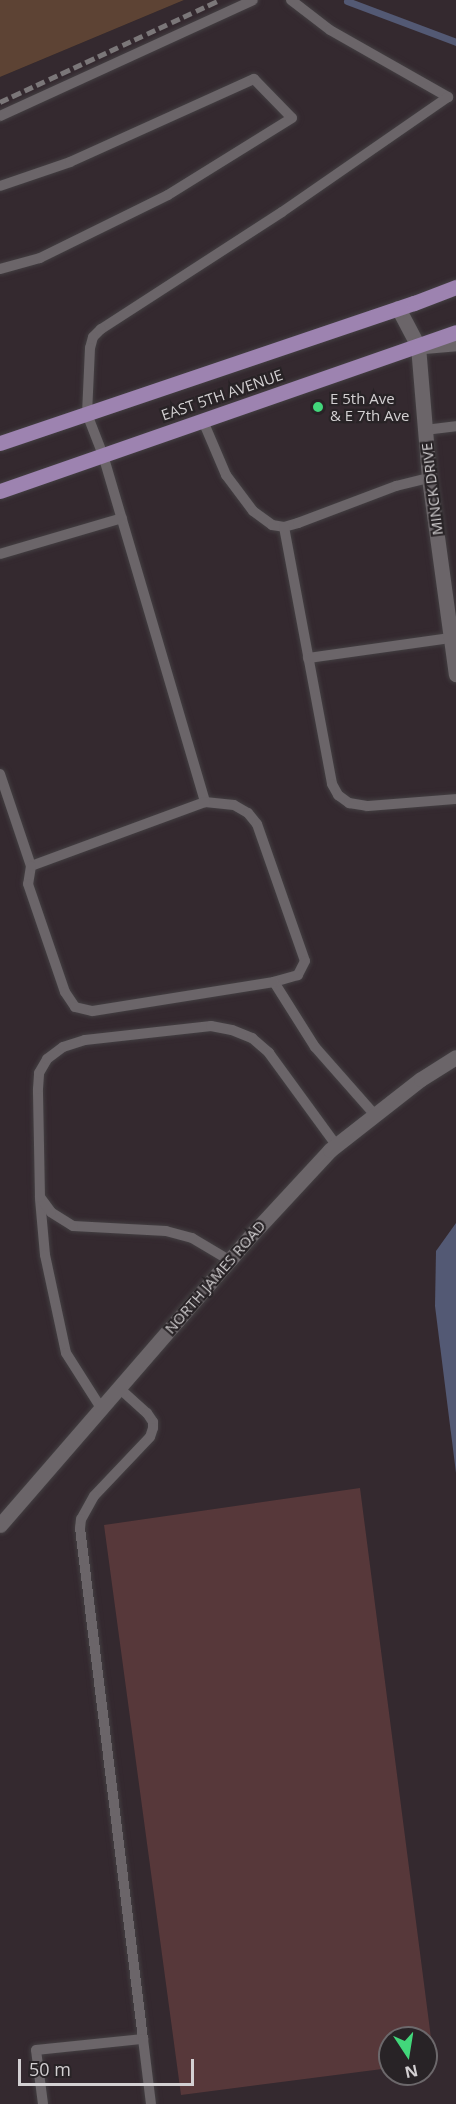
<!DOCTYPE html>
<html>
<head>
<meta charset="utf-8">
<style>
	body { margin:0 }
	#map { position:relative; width:456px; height:2104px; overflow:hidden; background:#282326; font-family:"Open Sans",sans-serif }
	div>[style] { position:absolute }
	.built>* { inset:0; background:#34292f }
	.forest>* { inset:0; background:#5d4334 }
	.water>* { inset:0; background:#535974 }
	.stream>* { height:7px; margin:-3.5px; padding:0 3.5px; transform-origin:3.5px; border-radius:3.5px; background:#535974 }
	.building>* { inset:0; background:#57383a }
	.roads { filter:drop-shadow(0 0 2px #433f42) drop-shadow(0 0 2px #433f42) }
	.lane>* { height:10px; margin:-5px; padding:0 5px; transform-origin:5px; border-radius:5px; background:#6b6569 }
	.street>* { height:15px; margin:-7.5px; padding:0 7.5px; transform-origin:7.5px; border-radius:7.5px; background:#6b6569 }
	.secondary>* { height:15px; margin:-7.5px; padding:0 7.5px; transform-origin:7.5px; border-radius:7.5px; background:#6b6569 }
	.primary>* { height:15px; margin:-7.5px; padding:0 7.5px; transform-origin:7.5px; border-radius:7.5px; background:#9d83b0 }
	.rail>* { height:4.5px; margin-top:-2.25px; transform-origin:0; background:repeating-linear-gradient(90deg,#7b7779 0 9px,transparent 0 13.5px) }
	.dots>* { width:16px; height:16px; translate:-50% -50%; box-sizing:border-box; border:3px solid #282326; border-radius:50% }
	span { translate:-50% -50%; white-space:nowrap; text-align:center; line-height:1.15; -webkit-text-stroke:4.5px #282326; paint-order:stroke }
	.street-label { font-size:15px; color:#d3d0d2 }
	.poi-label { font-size:15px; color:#d3d0d2 }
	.left { translate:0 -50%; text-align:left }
	.north { position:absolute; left:378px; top:2026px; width:60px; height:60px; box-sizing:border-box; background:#282326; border:2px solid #6c686b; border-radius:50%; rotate:168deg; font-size:16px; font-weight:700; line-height:24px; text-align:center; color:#d3d0d2 }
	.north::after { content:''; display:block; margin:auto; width:21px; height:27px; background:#42d77b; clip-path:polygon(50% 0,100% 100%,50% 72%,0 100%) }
	.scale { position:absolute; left:18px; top:2059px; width:176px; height:27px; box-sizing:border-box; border:3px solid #d3d0d2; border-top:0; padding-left:8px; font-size:18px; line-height:21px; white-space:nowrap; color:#d3d0d2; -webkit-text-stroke:4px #282326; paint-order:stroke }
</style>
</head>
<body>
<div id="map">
	<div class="built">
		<div style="clip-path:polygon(evenodd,184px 0,456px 0,456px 2104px,0 2104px,0 77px,184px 0,390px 2038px,426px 2038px,426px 2074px,390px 2074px,390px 2038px)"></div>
	</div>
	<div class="forest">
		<div style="clip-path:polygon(0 0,184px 0,0 77px)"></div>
	</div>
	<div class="water">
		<div style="clip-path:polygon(456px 1223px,456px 1473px,435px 1306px,436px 1251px)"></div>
	</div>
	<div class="stream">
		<div style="left:347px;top:1px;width:116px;rotate:20.6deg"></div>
	</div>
	<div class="building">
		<div style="clip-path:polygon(360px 1488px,431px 2038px,390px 2038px,390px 2068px,181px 2095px,104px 1525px)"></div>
	</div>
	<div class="roads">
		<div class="lane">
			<div style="left:291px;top:0;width:49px;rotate:37.6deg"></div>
			<div style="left:330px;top:30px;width:136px;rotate:29.6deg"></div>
			<div style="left:448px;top:97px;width:202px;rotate:145.3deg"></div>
			<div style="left:282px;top:212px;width:216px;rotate:147.1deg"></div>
			<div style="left:101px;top:329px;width:11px;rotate:135deg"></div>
			<div style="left:93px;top:337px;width:11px;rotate:105deg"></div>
			<div style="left:90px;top:348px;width:66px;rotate:92.6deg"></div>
			<div style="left:87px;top:414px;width:44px;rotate:68.7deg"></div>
			<div style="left:103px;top:455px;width:362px;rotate:73.6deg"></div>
			<div style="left:205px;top:802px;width:29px;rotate:6deg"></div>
			<div style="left:234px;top:805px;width:16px;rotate:30deg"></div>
			<div style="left:248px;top:813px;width:14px;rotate:51deg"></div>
			<div style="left:257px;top:824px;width:145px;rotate:70.7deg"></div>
			<div style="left:305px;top:961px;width:16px;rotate:117deg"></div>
			<div style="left:298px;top:975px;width:25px;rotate:164deg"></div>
			<div style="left:274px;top:982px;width:77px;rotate:57.8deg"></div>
			<div style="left:315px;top:1047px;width:91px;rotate:48.6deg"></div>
			<div style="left:0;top:116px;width:278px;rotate:-24.6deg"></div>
			<div style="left:0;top:186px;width:74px;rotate:-18.9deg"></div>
			<div style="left:70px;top:162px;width:202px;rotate:-24.3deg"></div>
			<div style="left:254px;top:79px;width:54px;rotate:45.7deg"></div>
			<div style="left:292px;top:118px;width:146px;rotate:148.2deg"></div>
			<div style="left:168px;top:195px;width:143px;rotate:153.8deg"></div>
			<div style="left:40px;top:258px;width:41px;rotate:164.6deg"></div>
			<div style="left:203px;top:421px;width:59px;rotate:66.9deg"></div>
			<div style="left:226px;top:475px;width:45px;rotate:53.1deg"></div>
			<div style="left:253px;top:511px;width:24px;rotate:36deg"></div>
			<div style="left:272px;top:525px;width:12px;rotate:9deg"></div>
			<div style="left:284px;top:527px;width:15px;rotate:-16deg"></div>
			<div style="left:298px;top:523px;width:105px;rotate:-20.7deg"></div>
			<div style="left:396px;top:486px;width:34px;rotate:-14deg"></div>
			<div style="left:425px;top:430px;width:31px;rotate:-7deg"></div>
			<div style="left:284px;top:527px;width:261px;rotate:79.4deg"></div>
			<div style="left:332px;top:784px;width:13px;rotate:61deg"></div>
			<div style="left:338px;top:795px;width:14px;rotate:36deg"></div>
			<div style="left:349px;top:803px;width:18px;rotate:9deg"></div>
			<div style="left:367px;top:806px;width:89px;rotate:-4.5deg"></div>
			<div style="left:0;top:554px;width:127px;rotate:-16.4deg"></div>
			<div style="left:308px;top:658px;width:144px;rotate:-8deg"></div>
			<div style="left:0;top:774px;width:97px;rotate:71.4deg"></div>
			<div style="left:205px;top:802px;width:185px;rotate:159.8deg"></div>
			<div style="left:31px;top:866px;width:18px;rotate:99deg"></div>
			<div style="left:28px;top:884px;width:114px;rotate:71.1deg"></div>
			<div style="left:65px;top:992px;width:18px;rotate:56deg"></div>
			<div style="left:75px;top:1007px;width:18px;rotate:13deg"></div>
			<div style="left:93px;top:1011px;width:183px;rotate:-9.1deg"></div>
			<div style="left:40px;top:1199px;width:56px;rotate:84.9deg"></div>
			<div style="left:45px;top:1255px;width:100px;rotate:77.9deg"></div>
			<div style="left:66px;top:1353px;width:65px;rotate:57.5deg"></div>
			<div style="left:229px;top:1260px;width:43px;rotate:-149.3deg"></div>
			<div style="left:192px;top:1238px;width:27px;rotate:-165deg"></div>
			<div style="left:166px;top:1231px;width:93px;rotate:-176.9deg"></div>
			<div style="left:73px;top:1226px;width:26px;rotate:-148deg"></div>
			<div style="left:51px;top:1212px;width:19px;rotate:-126deg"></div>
			<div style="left:40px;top:1197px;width:108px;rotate:-91.1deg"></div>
			<div style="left:38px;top:1089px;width:16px;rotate:-86deg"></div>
			<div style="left:39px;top:1073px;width:16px;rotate:-60deg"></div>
			<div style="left:47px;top:1059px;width:20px;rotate:-37deg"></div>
			<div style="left:63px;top:1047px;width:23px;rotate:-18deg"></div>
			<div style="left:85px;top:1040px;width:127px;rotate:-6.3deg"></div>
			<div style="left:211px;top:1026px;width:21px;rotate:11deg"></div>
			<div style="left:232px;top:1030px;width:22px;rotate:22deg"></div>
			<div style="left:252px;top:1038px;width:23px;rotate:41deg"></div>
			<div style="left:269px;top:1053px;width:114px;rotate:53.9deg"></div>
			<div style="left:119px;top:1388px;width:38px;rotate:42deg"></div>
			<div style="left:147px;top:1413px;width:11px;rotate:56deg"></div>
			<div style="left:153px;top:1422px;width:6px;rotate:90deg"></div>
			<div style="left:153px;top:1428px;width:9px;rotate:108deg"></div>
			<div style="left:150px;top:1437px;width:81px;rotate:133.5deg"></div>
			<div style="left:94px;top:1496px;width:26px;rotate:119deg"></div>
			<div style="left:81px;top:1519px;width:9px;rotate:96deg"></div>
			<div style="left:80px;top:1528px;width:515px;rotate:82.97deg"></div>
			<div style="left:43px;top:2104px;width:54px;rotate:-97.4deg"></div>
			<div style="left:36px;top:2050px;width:108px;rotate:-5.9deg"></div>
			<div style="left:143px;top:2039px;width:65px;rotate:83deg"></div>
		</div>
		<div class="street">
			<div style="left:398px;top:308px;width:43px;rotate:62.2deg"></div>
			<div style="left:418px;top:346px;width:132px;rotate:85.2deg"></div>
			<div style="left:429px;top:478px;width:198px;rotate:82.2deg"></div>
			<div style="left:0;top:1525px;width:389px;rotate:-49.1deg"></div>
			<div style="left:255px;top:1231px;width:110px;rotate:-47.2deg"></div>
			<div style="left:330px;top:1150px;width:115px;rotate:-38deg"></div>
			<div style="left:421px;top:1079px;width:41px;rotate:-32.2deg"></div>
		</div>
		<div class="secondary">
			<div style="left:424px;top:346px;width:32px;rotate:-5deg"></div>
		</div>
		<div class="primary">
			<div style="left:0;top:443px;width:437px;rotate:-18.7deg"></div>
			<div style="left:414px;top:303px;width:45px;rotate:-20.9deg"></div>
			<div style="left:0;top:491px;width:483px;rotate:-19.2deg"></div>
		</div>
	</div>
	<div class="rail">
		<div style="left:0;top:102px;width:242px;rotate:-24.9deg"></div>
	</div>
	<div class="dots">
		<div style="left:318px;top:407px;background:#42d77b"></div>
	</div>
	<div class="street-label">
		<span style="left:222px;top:395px;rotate:-19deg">EAST 5TH AVENUE</span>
		<span style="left:432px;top:489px;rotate:-97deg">MINCK DRIVE</span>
		<span style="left:215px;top:1277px;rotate:-49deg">NORTH JAMES ROAD</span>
	</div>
	<div class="poi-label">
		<span class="left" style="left:330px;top:407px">E 5th Ave<br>&amp; E 7th Ave</span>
	</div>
	<div class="north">N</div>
	<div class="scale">50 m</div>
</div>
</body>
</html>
